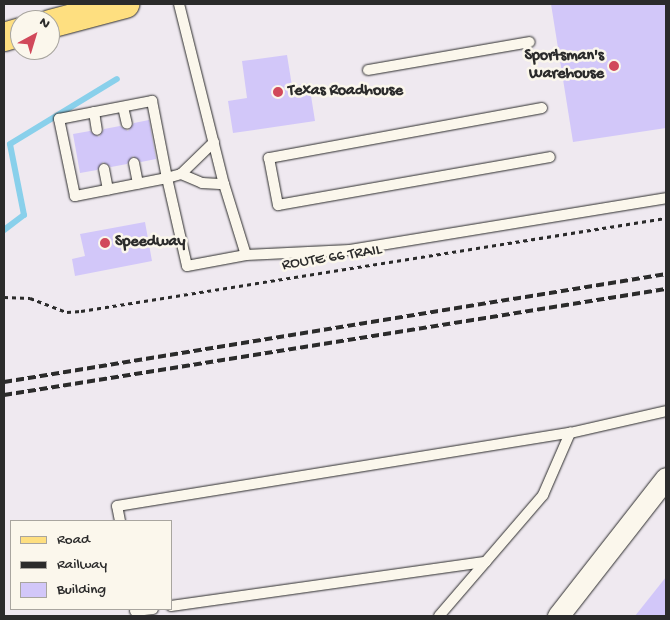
<!DOCTYPE html>
<html>
<head>
<meta charset="utf-8">
<style>
	body { margin:0 }
	#map { position:relative; width:670px; height:620px; overflow:hidden; background:#efe9f0; font-family:"Gochi Hand",sans-serif }
	div>[style] { position:absolute }
	.stream>* { height:6px; margin:-3px; padding:0 3px; transform-origin:3px; border-radius:3px; background:#89d0eb }
	.building>* { inset:0; background:#d2c7f9 }
	.path>* { height:3px; margin-top:-1.5px; transform-origin:0; background:repeating-linear-gradient(90deg,#2b2b2b 0 4px,transparent 0 8px) }
	.roads { filter:drop-shadow(0 0 1px #2b2b2b) drop-shadow(0 0 1px #2b2b2b) }
	.lane>* { height:10px; margin:-5px; padding:0 5px; transform-origin:5px; border-radius:5px; background:#fbf7ec }
	.street>* { height:21px; margin:-10.5px; padding:0 10.5px; transform-origin:10.5px; border-radius:10.5px; background:#fbf7ec }
	.primary>* { height:28px; margin:-14px; padding:0 14px; transform-origin:14px; border-radius:14px; background:#fedf80 }
	.rail>* { height:4px; margin-top:-2px; transform-origin:0; background:repeating-linear-gradient(90deg,#2b2b2b 0 8px,transparent 0 12px) }
	.dots>* { width:14px; height:14px; translate:-50% -50%; box-sizing:border-box; border:2px solid #fbf7ec; border-radius:50% }
	span { translate:-50% -50%; white-space:nowrap; text-align:center; line-height:1.15; -webkit-text-stroke:5px #fbf7ec; paint-order:stroke }
	.poi-label { font-size:16px; color:#2b2b2b; font-weight:700 }
	.right { translate:-100% -50%; text-align:right }
	.left { translate:0 -50%; text-align:left }
	.street-label { font-size:16px; color:#2b2b2b }
	.frame { position:absolute; inset:0; border:5px solid #2b2b2b; pointer-events:none }
	.legend { position:absolute; left:10px; top:520px; width:162px; height:90px; box-sizing:border-box; background:#fbf7ec; border:1px solid #a8a59f; margin:0; padding:6px 9px; list-style:none; font-size:15px; color:#2b2b2b }
	.legend li { display:flex; align-items:center; gap:10px; height:25px }
	.legend b { width:25px; border:1px solid #a8a59f }
	.north { position:absolute; left:10px; top:10px; width:50px; height:50px; box-sizing:border-box; background:#fbf7ec; border:1px solid #a8a59f; border-radius:50%; rotate:39deg; font-size:14px; font-weight:700; line-height:20px; text-align:center; color:#2b2b2b }
	.north::after { content:''; display:block; margin:auto; width:18px; height:22px; background:#d1495b; clip-path:polygon(50% 0,100% 100%,50% 72%,0 100%) }
</style>
</head>
<body>
<div id="map">
	<div class="stream">
		<div style="left:4px;top:230px;width:25px;rotate:-37deg"></div>
		<div style="left:24px;top:215px;width:72px;rotate:-101.2deg"></div>
		<div style="left:10px;top:144px;width:125px;rotate:-31.3deg"></div>
	</div>
	<div class="building">
		<div style="clip-path:polygon(551px 4px,666px 4px,666px 128px,573px 142px)"></div>
		<div style="clip-path:polygon(287px 55px,292px 86px,309px 83px,315px 121px,233px 133px,228px 101px,247px 98px,242px 61px)"></div>
		<div style="clip-path:polygon(149px 120px,156px 159px,141px 162px,133px 156px,127px 164px,111px 167px,103px 162px,97px 170px,80px 173px,73px 134px,90px 131px,99px 137px,104px 129px,120px 126px,128px 131px,134px 123px)"></div>
		<div style="clip-path:polygon(145px 222px,152px 261px,75px 276px,72px 259px,85px 256px,80px 234px)"></div>
		<div style="clip-path:polygon(666px 577px,666px 616px,635px 616px)"></div>
	</div>
	<div class="path">
		<div style="left:4px;top:297px;width:26px;rotate:2deg"></div>
		<div style="left:30px;top:298px;width:40px;rotate:21deg"></div>
		<div style="left:67px;top:312px;width:14px;rotate:-4deg"></div>
		<div style="left:81px;top:311px;width:592px;rotate:-9.03deg"></div>
	</div>
	<div class="roads">
		<div class="lane">
			<div style="left:179px;top:4px;width:186px;rotate:76deg"></div>
			<div style="left:224px;top:184px;width:74px;rotate:72.8deg"></div>
			<div style="left:246px;top:255px;width:104px;rotate:-2.8deg"></div>
			<div style="left:350px;top:250px;width:320px;rotate:-9.3deg"></div>
			<div style="left:368px;top:70px;width:164px;rotate:-9.8deg"></div>
			<div style="left:123px;top:107px;width:17px;rotate:77deg"></div>
			<div style="left:542px;top:108px;width:278px;rotate:169.6deg"></div>
			<div style="left:269px;top:158px;width:48px;rotate:79.2deg"></div>
			<div style="left:278px;top:205px;width:276px;rotate:-10deg"></div>
			<div style="left:94px;top:112px;width:18px;rotate:81deg"></div>
			<div style="left:214px;top:142px;width:46px;rotate:135.9deg"></div>
			<div style="left:181px;top:174px;width:15px;rotate:164deg"></div>
			<div style="left:167px;top:178px;width:94px;rotate:168.9deg"></div>
			<div style="left:75px;top:196px;width:79px;rotate:-101.7deg"></div>
			<div style="left:59px;top:119px;width:95px;rotate:-11deg"></div>
			<div style="left:152px;top:101px;width:78px;rotate:79deg"></div>
			<div style="left:167px;top:178px;width:90px;rotate:77.2deg"></div>
			<div style="left:187px;top:266px;width:60px;rotate:-10.6deg"></div>
			<div style="left:134px;top:163px;width:21px;rotate:79deg"></div>
			<div style="left:104px;top:169px;width:21px;rotate:79deg"></div>
			<div style="left:181px;top:174px;width:23px;rotate:23deg"></div>
			<div style="left:202px;top:183px;width:22px;rotate:3deg"></div>
			<div style="left:120px;top:521px;width:15px;rotate:-101deg"></div>
			<div style="left:117px;top:506px;width:459px;rotate:-9.2deg"></div>
			<div style="left:570px;top:433px;width:98px;rotate:-12.9deg"></div>
			<div style="left:171px;top:606px;width:318px;rotate:-8deg"></div>
			<div style="left:135px;top:611px;width:18px;rotate:-6deg"></div>
			<div style="left:439px;top:616px;width:160px;rotate:-49.3deg"></div>
			<div style="left:543px;top:495px;width:68px;rotate:-66.5deg"></div>
		</div>
		<div class="street">
			<div style="left:558px;top:616px;width:175px;rotate:-52deg"></div>
		</div>
		<div class="primary">
			<div style="left:50px;top:24px;width:78px;rotate:-14.9deg"></div>
			<div style="left:4px;top:37px;width:17px;rotate:-17deg"></div>
		</div>
	</div>
	<div class="rail">
		<div style="left:4px;top:382px;width:671px;rotate:-9.27deg"></div>
		<div style="left:4px;top:395px;width:670px;rotate:-9.1deg"></div>
	</div>
	<div class="dots">
		<div style="left:614px;top:66px;background:#d1495b"></div>
		<div style="left:278px;top:92px;background:#d1495b"></div>
		<div style="left:105px;top:243px;background:#d1495b"></div>
	</div>
	<div class="poi-label">
		<span class="right" style="left:604px;top:66px">Sportsman's<br>Warehouse</span>
		<span class="left" style="left:288px;top:92px">Texas Roadhouse</span>
		<span class="left" style="left:115px;top:243px">Speedway</span>
	</div>
	<div class="street-label">
		<span style="left:332px;top:259px;rotate:-9deg">ROUTE 66 TRAIL</span>
	</div>
	<div class="frame"></div>
	<ul class="legend">
	<li><b style="height:6px;background:#fedf80"></b>Road</li>
	<li><b style="height:6px;background:#2b2b2b"></b>Railway</li>
	<li><b style="height:14px;background:#d2c7f9"></b>Building</li>
	</ul>
	<div class="north">N</div>
</div>
</body>
</html>
